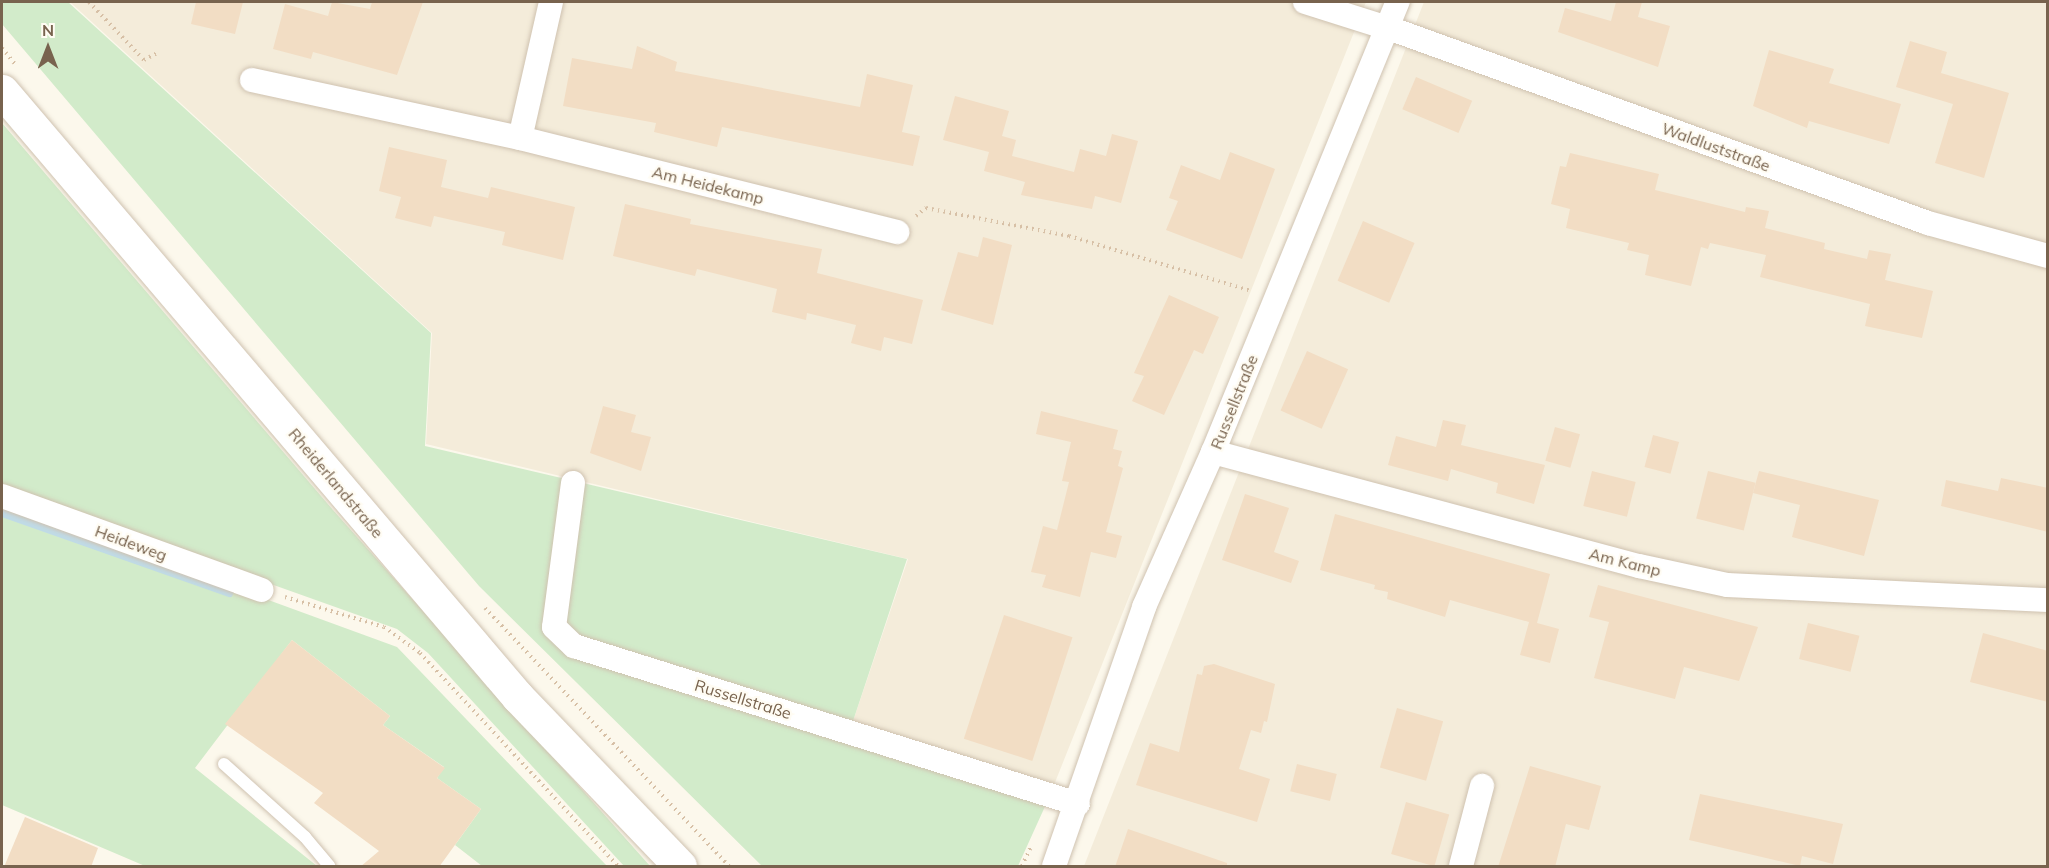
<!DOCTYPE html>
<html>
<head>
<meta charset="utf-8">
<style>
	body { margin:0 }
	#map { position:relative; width:2049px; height:868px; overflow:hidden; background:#fcf8ec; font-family:Mulish,sans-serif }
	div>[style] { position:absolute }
	.residential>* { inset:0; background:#f4ecda }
	.green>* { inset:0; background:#d2ebca }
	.stream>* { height:8px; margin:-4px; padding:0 4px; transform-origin:4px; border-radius:4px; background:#c0dbe7 }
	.building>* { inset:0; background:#f2ddc4; transform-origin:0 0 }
	.path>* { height:4px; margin-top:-2px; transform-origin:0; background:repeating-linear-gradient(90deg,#d7c0a6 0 1.5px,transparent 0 6px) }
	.roads { filter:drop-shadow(0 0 2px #cfc2b0) drop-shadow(0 0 2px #cfc2b0) }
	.lane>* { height:12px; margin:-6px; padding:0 6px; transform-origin:6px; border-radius:6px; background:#fff }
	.street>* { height:24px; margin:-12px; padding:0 12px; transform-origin:12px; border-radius:12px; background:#fff }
	.secondary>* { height:33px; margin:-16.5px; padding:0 16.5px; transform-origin:16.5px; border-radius:16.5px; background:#fff }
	span { translate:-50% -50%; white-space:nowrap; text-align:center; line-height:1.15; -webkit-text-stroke:4.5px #fffcf3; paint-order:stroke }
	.street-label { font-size:16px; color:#78634e }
	.frame { position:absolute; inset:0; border:3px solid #78634e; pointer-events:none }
	.north { position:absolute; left:18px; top:18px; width:60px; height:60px; -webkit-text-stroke:4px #fffcf3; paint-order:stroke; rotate:0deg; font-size:16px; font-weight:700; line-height:24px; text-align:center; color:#78634e }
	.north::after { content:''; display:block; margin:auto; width:21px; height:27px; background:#78634e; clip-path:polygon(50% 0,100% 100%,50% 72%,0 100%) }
</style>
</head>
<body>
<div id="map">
	<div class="residential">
		<div style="clip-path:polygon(70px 2px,1366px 2px,1052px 790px,851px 727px,908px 559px,426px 444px,432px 333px)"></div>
		<div style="clip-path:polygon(1424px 2px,2047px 2px,2047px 866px,1084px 866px)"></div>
	</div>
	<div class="green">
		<div style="clip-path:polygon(2px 2px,68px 2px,431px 333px,425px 446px,907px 559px,851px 727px,1052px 791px,1018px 866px,762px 866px,479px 586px,2px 24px)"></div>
		<div style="clip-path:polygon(2px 123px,333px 510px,650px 866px,624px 866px,428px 653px,397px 629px,2px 488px)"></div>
		<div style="clip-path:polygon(2px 503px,397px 647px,607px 866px,482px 866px,455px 845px,481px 809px,437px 778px,444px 767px,383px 725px,390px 716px,292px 640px,195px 768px,317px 866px,145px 866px,2px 805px)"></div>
	</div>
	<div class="stream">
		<div style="left:2px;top:513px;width:241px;rotate:19.4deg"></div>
	</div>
	<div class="building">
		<div style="clip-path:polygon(196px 2px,243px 2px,235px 34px,191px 24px)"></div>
		<div style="clip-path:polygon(332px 2px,370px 9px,372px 2px,423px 2px,397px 75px,313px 52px,311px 59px,273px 49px,285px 4px,328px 16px)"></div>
		<div style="clip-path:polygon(1616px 2px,1642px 2px,1638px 17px,1670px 26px,1658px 67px,1558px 32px,1565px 8px,1611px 21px)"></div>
		<div style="clip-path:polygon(1910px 41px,1947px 52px,1941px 73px,2009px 93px,1984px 178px,1935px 163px,1953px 104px,1896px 87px)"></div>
		<div style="clip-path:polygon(637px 46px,677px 62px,675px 71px,860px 107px,867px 74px,913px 85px,902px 132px,920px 136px,913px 166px,722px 127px,717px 147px,654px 132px,656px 123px,563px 106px,572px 58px,632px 69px)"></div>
		<div style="clip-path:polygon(1769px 50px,1834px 69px,1829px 83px,1901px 104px,1889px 144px,1809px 121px,1807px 128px,1753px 106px)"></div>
		<div style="left:1416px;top:77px;width:61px;height:35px;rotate:23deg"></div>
		<div style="clip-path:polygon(955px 96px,1009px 111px,1002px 136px,1016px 140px,1012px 156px,1074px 172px,1080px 149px,1106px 156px,1112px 134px,1138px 141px,1121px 203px,1095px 196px,1092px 209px,1021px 195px,1025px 182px,984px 171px,989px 152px,943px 140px)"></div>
		<div style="clip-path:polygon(389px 147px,447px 160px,441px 187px,488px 198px,491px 187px,575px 207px,563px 260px,502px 245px,505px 232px,434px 216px,431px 227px,395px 218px,401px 197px,379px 191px)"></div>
		<div style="clip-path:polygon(1230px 152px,1275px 169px,1242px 259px,1166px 230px,1178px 201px,1169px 198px,1181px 165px,1220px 180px)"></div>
		<div style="clip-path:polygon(1570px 153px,1659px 174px,1655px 190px,1745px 212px,1746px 207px,1769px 211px,1765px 228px,1825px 243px,1824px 249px,1867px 259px,1869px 250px,1891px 254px,1885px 280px,1933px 291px,1922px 338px,1865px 326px,1870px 304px,1760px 277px,1766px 255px,1710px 243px,1708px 249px,1701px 247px,1691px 286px,1645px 275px,1649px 255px,1627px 250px,1629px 243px,1566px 228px,1570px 209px,1551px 204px,1560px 166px,1566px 167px)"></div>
		<div style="clip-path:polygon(625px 204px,691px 219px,690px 224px,822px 249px,817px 273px,923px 300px,912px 344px,884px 337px,881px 351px,851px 343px,856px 325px,807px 313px,806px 320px,772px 312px,777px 289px,697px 269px,695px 276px,613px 256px)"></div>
		<div style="left:1363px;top:221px;width:56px;height:65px;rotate:23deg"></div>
		<div style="clip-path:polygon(983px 237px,1012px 245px,993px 325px,941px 310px,958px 252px,978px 257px)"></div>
		<div style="clip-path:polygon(1169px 295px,1219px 317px,1203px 354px,1194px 350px,1164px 415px,1132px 401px,1144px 376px,1134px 373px)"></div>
		<div style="left:1307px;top:351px;width:45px;height:65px;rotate:24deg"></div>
		<div style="clip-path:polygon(603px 406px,636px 415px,631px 432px,651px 437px,641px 471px,590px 453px)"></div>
		<div style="clip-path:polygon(1041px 411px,1118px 430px,1113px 449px,1122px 451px,1118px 466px,1123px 468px,1106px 532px,1122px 536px,1116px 558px,1091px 552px,1080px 597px,1042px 587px,1046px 575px,1031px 572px,1043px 526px,1057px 530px,1069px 482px,1062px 481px,1071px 442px,1036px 434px)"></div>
		<div style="clip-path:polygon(1443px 420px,1466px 425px,1461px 445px,1545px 465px,1534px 504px,1496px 493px,1498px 483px,1451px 469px,1448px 481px,1388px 465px,1396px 436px,1436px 447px)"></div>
		<div style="left:1555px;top:427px;width:26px;height:35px;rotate:16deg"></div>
		<div style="left:1653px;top:435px;width:27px;height:33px;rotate:15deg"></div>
		<div style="left:1592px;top:471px;width:45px;height:36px;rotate:14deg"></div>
		<div style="left:1708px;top:471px;width:49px;height:49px;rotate:14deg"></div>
		<div style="clip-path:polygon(1759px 471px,1879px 500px,1864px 556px,1792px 537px,1800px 505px,1753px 493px)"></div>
		<div style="clip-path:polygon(2001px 478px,2048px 488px,2048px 532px,1941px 506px,1946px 480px,1998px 491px)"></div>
		<div style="clip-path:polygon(1245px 494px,1289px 508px,1274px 552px,1299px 561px,1291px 583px,1222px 560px)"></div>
		<div style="clip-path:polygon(1335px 514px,1550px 574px,1537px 623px,1559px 629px,1550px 663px,1520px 655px,1529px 622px,1450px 600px,1445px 617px,1387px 599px,1388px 592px,1374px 589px,1375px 585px,1320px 570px)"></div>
		<div style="clip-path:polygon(1598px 585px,1758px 627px,1739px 681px,1684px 667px,1675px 699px,1594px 678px,1609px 622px,1589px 617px)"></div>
		<div style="left:1004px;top:615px;width:72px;height:130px;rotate:18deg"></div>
		<div style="left:1808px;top:623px;width:53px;height:37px;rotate:14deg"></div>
		<div style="clip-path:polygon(1983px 633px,2048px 651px,2048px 702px,1970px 682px)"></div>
		<div style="clip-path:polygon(292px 640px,390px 716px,383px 725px,445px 768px,437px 778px,481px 809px,439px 867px,360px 867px,379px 851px,314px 803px,323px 793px,225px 724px)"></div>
		<div style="clip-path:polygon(1214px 664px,1275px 684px,1267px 722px,1264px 721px,1261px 733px,1251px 730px,1239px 769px,1270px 779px,1257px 822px,1136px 785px,1150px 743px,1179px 752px,1197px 674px,1202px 675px,1204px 666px)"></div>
		<div style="left:1397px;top:708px;width:48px;height:62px;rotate:16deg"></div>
		<div style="left:1297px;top:764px;width:41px;height:28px;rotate:14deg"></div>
		<div style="clip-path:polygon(1530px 766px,1601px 786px,1589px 830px,1566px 824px,1555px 867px,1498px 867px)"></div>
		<div style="clip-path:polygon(1700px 794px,1843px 824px,1833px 864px,1802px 856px,1800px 866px,1689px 840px)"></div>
		<div style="left:1406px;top:802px;width:45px;height:54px;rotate:16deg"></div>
		<div style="clip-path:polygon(25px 817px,98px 848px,91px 867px,4px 867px)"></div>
		<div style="clip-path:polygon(1128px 829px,1227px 863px,1227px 867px,1115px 867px)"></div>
	</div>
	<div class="path">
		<div style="left:89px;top:2px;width:80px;rotate:46.5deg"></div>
		<div style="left:144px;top:60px;width:17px;rotate:-28deg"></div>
		<div style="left:2px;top:48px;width:21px;rotate:51deg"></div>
		<div style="left:916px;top:216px;width:13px;rotate:-39deg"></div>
		<div style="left:926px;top:208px;width:146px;rotate:11.1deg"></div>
		<div style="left:1069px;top:236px;width:190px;rotate:16.8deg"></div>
		<div style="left:285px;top:597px;width:103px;rotate:16.9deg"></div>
		<div style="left:384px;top:627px;width:44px;rotate:35.8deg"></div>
		<div style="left:420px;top:653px;width:291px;rotate:47.1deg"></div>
		<div style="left:485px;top:608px;width:355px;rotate:46.6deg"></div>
		<div style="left:1022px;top:866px;width:21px;rotate:-65deg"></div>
	</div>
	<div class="roads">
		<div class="lane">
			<div style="left:224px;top:764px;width:109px;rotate:42deg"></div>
			<div style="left:305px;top:837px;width:38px;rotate:50deg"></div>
		</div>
		<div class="street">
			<div style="left:551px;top:2px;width:139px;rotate:102.8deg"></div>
			<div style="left:520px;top:138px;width:389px;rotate:14deg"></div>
			<div style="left:1305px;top:2px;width:96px;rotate:17.5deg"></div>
			<div style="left:1397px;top:31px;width:565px;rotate:19.88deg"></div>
			<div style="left:1928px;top:223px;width:124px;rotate:15.4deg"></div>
			<div style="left:252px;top:80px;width:274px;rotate:12.2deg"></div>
			<div style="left:1213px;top:452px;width:441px;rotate:15deg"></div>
			<div style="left:1639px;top:566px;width:90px;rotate:12.2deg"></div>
			<div style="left:1727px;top:585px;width:321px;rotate:2.7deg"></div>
			<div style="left:573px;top:483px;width:145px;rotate:97.5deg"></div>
			<div style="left:554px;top:627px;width:28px;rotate:44deg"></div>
			<div style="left:574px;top:646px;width:528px;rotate:17.41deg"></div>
			<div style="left:2px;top:496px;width:276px;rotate:19.9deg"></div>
			<div style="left:1054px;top:866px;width:274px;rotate:-70.8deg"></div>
			<div style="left:1144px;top:607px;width:170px;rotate:-66deg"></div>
			<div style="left:1213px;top:452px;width:487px;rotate:-67.7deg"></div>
			<div style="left:1461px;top:866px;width:83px;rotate:-75.3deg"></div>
		</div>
		<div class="secondary">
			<div style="left:2px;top:91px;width:796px;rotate:49.59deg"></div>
			<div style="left:518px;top:697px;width:234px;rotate:46.2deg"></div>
		</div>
	</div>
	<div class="street-label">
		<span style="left:1716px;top:147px;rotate:20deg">Waldluststraße</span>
		<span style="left:708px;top:185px;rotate:14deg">Am Heidekamp</span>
		<span style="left:1234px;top:402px;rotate:-68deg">Russellstraße</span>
		<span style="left:336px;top:483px;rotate:50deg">Rheiderlandstraße</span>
		<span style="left:131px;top:543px;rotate:20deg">Heideweg</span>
		<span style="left:1625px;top:562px;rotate:14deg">Am Kamp</span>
		<span style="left:743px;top:699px;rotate:17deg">Russellstraße</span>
	</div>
	<div class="frame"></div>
	<div class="north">N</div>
</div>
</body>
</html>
